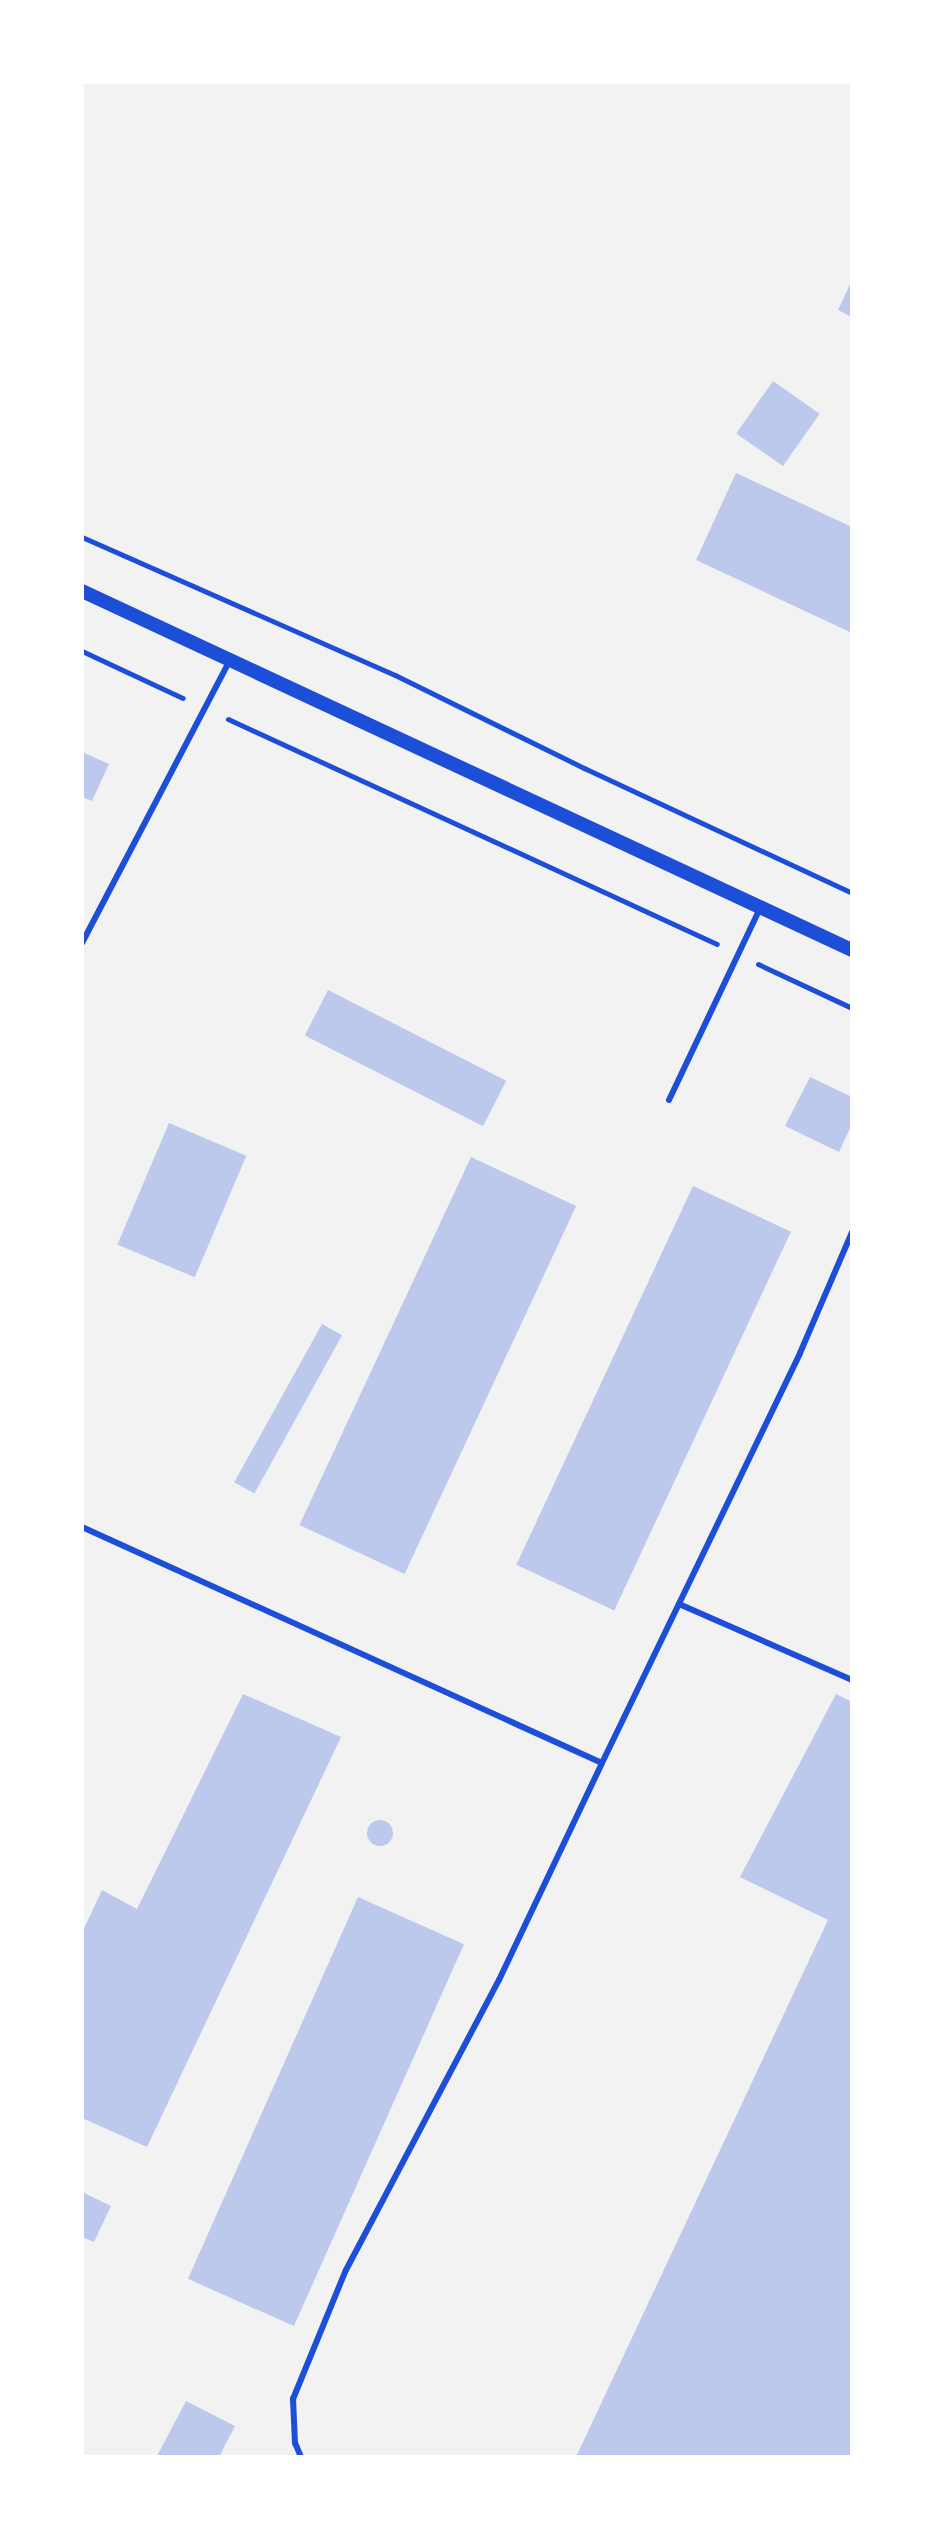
<!DOCTYPE html>
<html>
<head>
<meta charset="utf-8">
<style>
	body { margin:0 }
	#map { position:relative; width:934px; height:2539px; overflow:hidden; background:#f2f2f2; font-family:"DejaVu Sans",sans-serif }
	div>[style] { position:absolute }
	.building>* { inset:0; background:#bdc9ec; transform-origin:0 0 }
	.round { border-radius:50% }
	.path>* { height:5px; margin:-2.5px; padding:0 2.5px; transform-origin:2.5px; border-radius:2.5px; background:#1d4ed8 }
	.service>* { height:6px; margin:-3px; padding:0 3px; transform-origin:3px; border-radius:3px; background:#1d4ed8 }
	.tertiary>* { height:14px; margin:-7px; padding:0 7px; transform-origin:7px; border-radius:7px; background:#1d4ed8 }
	span { translate:-50% -50%; white-space:nowrap; text-align:center; line-height:1.15; -webkit-text-stroke:8px #fff; paint-order:stroke }
	.frame { position:absolute; inset:0; border:84px solid #fff; pointer-events:none }
</style>
</head>
<body>
<div id="map">
	<div class="building">
		<div style="clip-path:polygon(852px 280px,852px 317px,838px 310px)"></div>
		<div style="left:773px;top:381px;width:57px;height:64px;rotate:35deg"></div>
		<div style="clip-path:polygon(736px 473px,852px 527px,852px 633px,696px 560px)"></div>
		<div style="clip-path:polygon(82px 752px,109px 764px,92px 801px,82px 797px)"></div>
		<div style="left:328px;top:990px;width:200px;height:51px;rotate:27deg"></div>
		<div style="clip-path:polygon(810px 1077px,852px 1097px,852px 1124px,839px 1152px,785px 1126px)"></div>
		<div style="left:169px;top:1123px;width:84px;height:132px;rotate:23deg"></div>
		<div style="left:471px;top:1157px;width:116px;height:406px;rotate:25deg"></div>
		<div style="left:693px;top:1186px;width:108px;height:418px;rotate:25deg"></div>
		<div style="left:322px;top:1324px;width:23px;height:181px;rotate:29deg"></div>
		<div style="clip-path:polygon(243px 1694px,341px 1737px,147px 2147px,82px 2118px,82px 1933px,102px 1890px,137px 1909px)"></div>
		<div style="clip-path:polygon(836px 1694px,852px 1702px,852px 2457px,576px 2457px,828px 1920px,740px 1877px)"></div>
		<div class="round" style="left:367px;top:1820px;width:26px;height:26px"></div>
		<div style="left:358px;top:1897px;width:116px;height:418px;rotate:24deg"></div>
		<div style="clip-path:polygon(82px 2192px,111px 2206px,94px 2242px,82px 2237px)"></div>
		<div style="clip-path:polygon(186px 2401px,235px 2426px,219px 2457px,157px 2456px)"></div>
	</div>
	<div class="path">
		<div style="left:82px;top:537px;width:342px;rotate:23.8deg"></div>
		<div style="left:395px;top:675px;width:211px;rotate:26.2deg"></div>
		<div style="left:584px;top:768px;width:296px;rotate:25deg"></div>
		<div style="left:82px;top:651px;width:111px;rotate:25deg"></div>
		<div style="left:228px;top:719px;width:538px;rotate:24.71deg"></div>
		<div style="left:758px;top:964px;width:104px;rotate:25.1deg"></div>
	</div>
	<div class="service">
		<div style="left:82px;top:943px;width:319px;rotate:-62.4deg"></div>
		<div style="left:669px;top:1100px;width:212px;rotate:-64.6deg"></div>
		<div style="left:82px;top:1527px;width:571px;rotate:24.41deg"></div>
		<div style="left:602px;top:1763px;width:455px;rotate:-64.2deg"></div>
		<div style="left:800px;top:1353px;width:132px;rotate:-66.7deg"></div>
		<div style="left:679px;top:1604px;width:189px;rotate:23.7deg"></div>
		<div style="left:301px;top:2457px;width:15px;rotate:-113deg"></div>
		<div style="left:295px;top:2443px;width:44px;rotate:-92.6deg"></div>
		<div style="left:293px;top:2399px;width:139px;rotate:-67.7deg"></div>
		<div style="left:346px;top:2270px;width:328px;rotate:-62.2deg"></div>
		<div style="left:499px;top:1980px;width:240px;rotate:-64.6deg"></div>
	</div>
	<div class="tertiary">
		<div style="left:82px;top:591px;width:850px;rotate:25deg"></div>
	</div>
	<div class="frame"></div>
</div>
</body>
</html>
